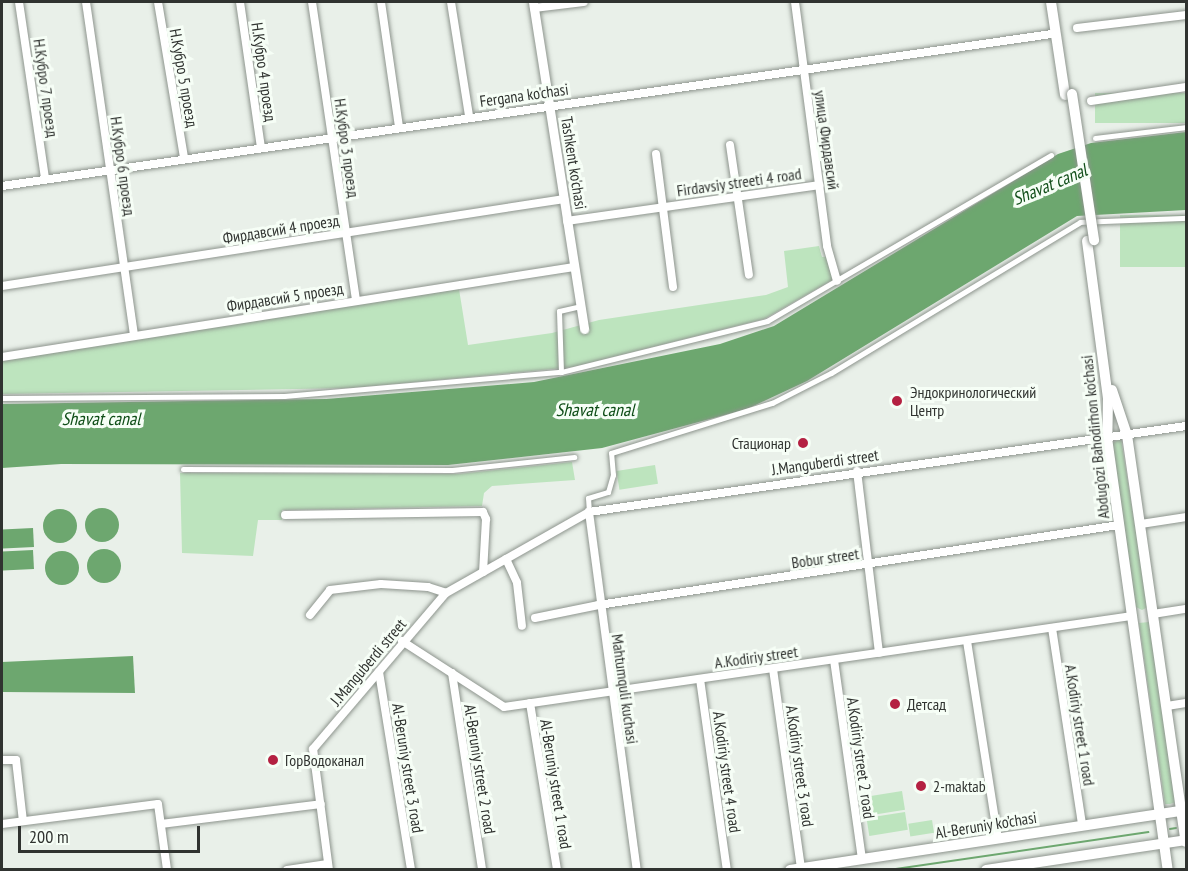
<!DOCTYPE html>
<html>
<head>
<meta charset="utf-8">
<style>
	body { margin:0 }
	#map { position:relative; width:1188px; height:871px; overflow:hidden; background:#e9f0e9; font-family:"PT Sans Narrow",sans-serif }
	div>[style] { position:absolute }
	.green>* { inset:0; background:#bde4be; transform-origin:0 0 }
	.water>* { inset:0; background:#6da76f; transform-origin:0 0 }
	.round { border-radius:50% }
	.stream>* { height:1.5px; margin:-0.75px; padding:0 0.75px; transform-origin:0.75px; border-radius:0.75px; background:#6da76f }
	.roads { filter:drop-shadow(0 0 2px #8d948d) drop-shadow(0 0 2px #8d948d) }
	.pedestrian>* { height:5px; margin:-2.5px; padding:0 2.5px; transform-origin:2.5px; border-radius:2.5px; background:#fff }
	.minor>* { height:8px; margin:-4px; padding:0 4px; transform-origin:4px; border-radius:4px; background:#fff }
	.tertiary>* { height:9px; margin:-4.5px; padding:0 4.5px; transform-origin:4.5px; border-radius:4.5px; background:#fff }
	.secondary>* { height:10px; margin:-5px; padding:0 5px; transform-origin:5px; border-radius:5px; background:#fff }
	.bridges { filter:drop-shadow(0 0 2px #8d948d) drop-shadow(0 0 2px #8d948d) }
	.secondary-bridge>* { height:10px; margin:-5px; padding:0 5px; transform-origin:5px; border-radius:5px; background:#fff }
	.dots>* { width:16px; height:16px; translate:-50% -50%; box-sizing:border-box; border:3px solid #f6fef6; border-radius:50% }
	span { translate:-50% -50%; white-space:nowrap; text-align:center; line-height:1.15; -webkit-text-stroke:6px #f6fef6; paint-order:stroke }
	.street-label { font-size:16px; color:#303330 }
	.poi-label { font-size:16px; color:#303330 }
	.left { translate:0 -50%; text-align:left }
	.right { translate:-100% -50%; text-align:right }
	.water-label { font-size:18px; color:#104e18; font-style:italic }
	.frame { position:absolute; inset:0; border:3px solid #303330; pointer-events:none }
	.scale { position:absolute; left:18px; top:826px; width:182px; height:27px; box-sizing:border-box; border:3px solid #303330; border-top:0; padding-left:8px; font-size:18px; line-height:21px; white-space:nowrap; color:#303330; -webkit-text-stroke:4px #f6fef6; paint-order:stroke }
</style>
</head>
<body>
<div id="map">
	<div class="green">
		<div style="left:1186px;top:93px;width:30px;height:91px;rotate:90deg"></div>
		<div style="left:1186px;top:215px;width:52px;height:66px;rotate:90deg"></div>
		<div style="clip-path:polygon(819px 246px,822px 257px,827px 257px,834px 279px,764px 319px,573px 367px,353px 388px,2px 394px,2px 359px,459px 289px,468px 345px,552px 333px,599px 320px,766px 295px,788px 287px,784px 251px)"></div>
		<div style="clip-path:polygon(1121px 439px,1148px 607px,1142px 610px,1136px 607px,1112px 443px)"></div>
		<div style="clip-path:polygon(572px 462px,575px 480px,492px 486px,484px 493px,482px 506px,282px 510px,282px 520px,258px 520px,253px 556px,182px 553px,180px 473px,458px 474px)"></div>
		<div style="left:655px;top:465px;width:19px;height:39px;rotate:81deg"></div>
		<div style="clip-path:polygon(1149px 622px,1176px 802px,1170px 804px,1165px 804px,1139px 623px)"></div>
		<div style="left:902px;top:791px;width:19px;height:38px;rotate:81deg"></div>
		<div style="left:905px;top:812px;width:18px;height:39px;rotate:81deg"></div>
		<div style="left:932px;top:820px;width:13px;height:24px;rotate:81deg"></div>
	</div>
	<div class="water">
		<div style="clip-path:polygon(1186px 132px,1186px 210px,1077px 216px,807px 381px,747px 409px,602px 448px,448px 465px,61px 464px,2px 468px,2px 404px,326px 399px,534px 382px,720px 344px,774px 326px,1058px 154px,1091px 143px)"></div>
		<div class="round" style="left:85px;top:508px;width:34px;height:34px"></div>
		<div class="round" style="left:43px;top:509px;width:34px;height:34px"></div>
		<div style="left:33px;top:528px;width:19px;height:31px;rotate:87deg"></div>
		<div class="round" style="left:87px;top:549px;width:34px;height:34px"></div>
		<div style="left:33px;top:550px;width:19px;height:31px;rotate:87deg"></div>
		<div class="round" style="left:45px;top:551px;width:34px;height:34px"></div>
		<div style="clip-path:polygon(133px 656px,135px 693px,2px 692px,2px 662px)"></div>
	</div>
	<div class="stream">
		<div style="left:1170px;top:829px;width:6px;rotate:-9deg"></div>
		<div style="left:889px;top:870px;width:262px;rotate:-8.3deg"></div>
	</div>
	<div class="roads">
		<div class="pedestrian">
			<div style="left:1095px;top:138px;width:92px;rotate:-6.9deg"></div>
			<div style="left:561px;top:372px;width:212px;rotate:-13.9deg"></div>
			<div style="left:767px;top:321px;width:329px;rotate:-30.3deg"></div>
			<div style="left:2px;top:398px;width:282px;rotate:-0.4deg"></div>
			<div style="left:284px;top:396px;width:278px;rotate:-5deg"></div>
			<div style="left:561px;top:372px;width:61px;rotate:-91.9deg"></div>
			<div style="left:559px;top:311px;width:23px;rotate:-13deg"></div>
			<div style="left:183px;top:469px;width:269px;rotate:0.2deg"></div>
			<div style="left:452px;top:470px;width:123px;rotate:-6.1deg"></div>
			<div style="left:589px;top:512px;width:14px;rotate:-94deg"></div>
			<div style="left:588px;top:498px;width:21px;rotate:-17deg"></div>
			<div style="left:608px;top:492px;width:18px;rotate:-74deg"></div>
			<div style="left:613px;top:475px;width:22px;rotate:-95deg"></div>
			<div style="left:611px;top:453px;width:169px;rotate:-17.3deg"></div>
			<div style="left:772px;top:403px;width:66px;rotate:-27deg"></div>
			<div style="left:831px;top:373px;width:291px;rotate:-31.2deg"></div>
			<div style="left:1080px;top:222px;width:106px;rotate:-2.2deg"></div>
		</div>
		<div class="minor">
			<div style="left:19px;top:2px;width:179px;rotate:81.6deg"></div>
			<div style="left:86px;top:2px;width:336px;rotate:81.8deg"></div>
			<div style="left:158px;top:2px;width:158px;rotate:80.5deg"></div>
			<div style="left:240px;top:2px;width:147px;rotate:81.8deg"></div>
			<div style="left:312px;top:2px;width:300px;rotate:81.6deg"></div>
			<div style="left:381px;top:2px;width:126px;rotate:81.8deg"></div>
			<div style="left:451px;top:2px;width:115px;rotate:81deg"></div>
			<div style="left:795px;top:2px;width:246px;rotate:82.5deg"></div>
			<div style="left:827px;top:246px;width:36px;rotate:74deg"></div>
			<div style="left:534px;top:8px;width:50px;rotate:-6.8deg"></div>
			<div style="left:1077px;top:28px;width:110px;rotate:-6.8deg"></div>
			<div style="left:1091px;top:101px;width:96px;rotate:-8.4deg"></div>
			<div style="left:730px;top:145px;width:131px;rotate:81.7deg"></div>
			<div style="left:656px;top:154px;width:134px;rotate:82.7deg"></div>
			<div style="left:2px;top:186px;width:1060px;rotate:-8.24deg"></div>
			<div style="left:567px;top:221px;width:255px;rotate:-8.1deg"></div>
			<div style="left:2px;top:286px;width:569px;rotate:-8.8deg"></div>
			<div style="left:2px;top:357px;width:579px;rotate:-8.94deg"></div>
			<div style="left:857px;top:471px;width:183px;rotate:83.1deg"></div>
			<div style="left:589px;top:512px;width:361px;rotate:82.4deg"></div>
			<div style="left:285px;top:515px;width:198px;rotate:-0.9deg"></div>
			<div style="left:483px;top:512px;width:8px;rotate:67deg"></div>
			<div style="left:486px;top:519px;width:53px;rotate:93.2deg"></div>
			<div style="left:1141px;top:524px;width:46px;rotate:-8.8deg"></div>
			<div style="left:506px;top:559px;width:26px;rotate:65deg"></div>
			<div style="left:517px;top:583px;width:43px;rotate:83.4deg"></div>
			<div style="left:1153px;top:614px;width:33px;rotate:-9deg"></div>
			<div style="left:310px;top:615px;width:32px;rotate:-51deg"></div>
			<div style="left:330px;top:590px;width:51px;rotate:-6.7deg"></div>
			<div style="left:381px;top:584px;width:47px;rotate:3.7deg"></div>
			<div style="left:428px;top:587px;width:19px;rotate:18deg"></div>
			<div style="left:535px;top:618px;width:65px;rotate:-11.5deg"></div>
			<div style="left:599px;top:605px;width:526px;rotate:-8.75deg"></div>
			<div style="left:1052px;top:628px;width:199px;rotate:81.3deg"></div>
			<div style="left:402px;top:641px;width:121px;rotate:32.9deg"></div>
			<div style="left:504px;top:707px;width:635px;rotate:-8.25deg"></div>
			<div style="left:967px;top:641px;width:199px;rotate:81.1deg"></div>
			<div style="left:834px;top:660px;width:201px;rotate:82deg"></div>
			<div style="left:773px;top:669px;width:201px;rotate:82deg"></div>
			<div style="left:379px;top:672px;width:201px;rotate:80.8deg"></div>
			<div style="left:452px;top:673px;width:199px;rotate:81.3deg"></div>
			<div style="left:700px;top:679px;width:193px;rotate:82deg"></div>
			<div style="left:530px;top:703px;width:169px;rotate:80.8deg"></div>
			<div style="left:1167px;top:706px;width:19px;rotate:-9deg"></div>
			<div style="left:2px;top:760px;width:14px"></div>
			<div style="left:16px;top:760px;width:61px;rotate:83.5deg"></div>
			<div style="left:2px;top:824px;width:157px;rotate:-7.3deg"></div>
			<div style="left:158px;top:804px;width:67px;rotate:82.2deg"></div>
			<div style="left:161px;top:824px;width:161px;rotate:-7.1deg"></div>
			<div style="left:287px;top:870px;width:41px;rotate:-8.3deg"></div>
			<div style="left:329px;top:870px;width:122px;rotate:-97.5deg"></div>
			<div style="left:313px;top:749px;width:205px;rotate:-49.6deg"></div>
			<div style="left:446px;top:593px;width:164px;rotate:-29.5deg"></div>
			<div style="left:589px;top:512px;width:603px;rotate:-8.2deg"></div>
		</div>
		<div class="tertiary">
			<div style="left:533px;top:2px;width:331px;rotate:81.1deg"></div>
		</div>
		<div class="secondary">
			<div style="left:1051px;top:2px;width:94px;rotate:81.4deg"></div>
			<div style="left:1087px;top:241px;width:159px;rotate:82.4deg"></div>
			<div style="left:1108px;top:399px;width:39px;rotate:91deg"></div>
			<div style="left:1107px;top:438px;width:436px;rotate:82deg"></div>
			<div style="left:1112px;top:390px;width:47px;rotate:71.6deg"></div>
			<div style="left:1127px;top:435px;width:411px;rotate:81.8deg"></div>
			<div style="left:790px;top:870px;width:401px;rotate:-8.6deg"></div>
			<div style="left:986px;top:870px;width:202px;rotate:-8.5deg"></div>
		</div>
	</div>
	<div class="bridges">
		<div class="secondary-bridge">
			<div style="left:1072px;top:94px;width:148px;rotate:81.4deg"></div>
		</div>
	</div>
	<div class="dots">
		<div style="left:897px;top:401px;background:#b42142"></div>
		<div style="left:803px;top:443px;background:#b42142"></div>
		<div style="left:895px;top:704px;background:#b42142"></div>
		<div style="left:273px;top:760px;background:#b42142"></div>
		<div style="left:921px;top:786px;background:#b42142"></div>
	</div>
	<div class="street-label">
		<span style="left:264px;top:72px;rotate:82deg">Н.Кубро 4 проезд</span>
		<span style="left:184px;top:78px;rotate:80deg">Н.Кубро 5 проезд</span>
		<span style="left:46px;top:88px;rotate:82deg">Н.Кубро 7 проезд</span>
		<span style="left:524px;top:95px;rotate:-8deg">Fergana ko'chasi</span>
		<span style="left:827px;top:140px;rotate:82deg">улица Фирдавсий</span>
		<span style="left:347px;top:148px;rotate:82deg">Н.Кубро 3 проезд</span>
		<span style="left:574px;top:163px;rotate:81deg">Tashkent ko'chasi</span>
		<span style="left:123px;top:166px;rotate:82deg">Н.Кубро 6 проезд</span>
		<span style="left:739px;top:182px;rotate:-8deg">Firdavsiy streeti 4 road</span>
		<span style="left:281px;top:229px;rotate:-9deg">Фирдавсий 4 проезд</span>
		<span style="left:285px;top:297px;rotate:-9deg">Фирдавсий 5 проезд</span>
		<span style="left:1095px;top:437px;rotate:-96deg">Abdug’ozi Bahodirhon ko’chasi</span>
		<span style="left:825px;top:462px;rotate:-8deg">J.Manguberdi street</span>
		<span style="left:825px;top:558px;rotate:-8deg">Bobur street</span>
		<span style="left:756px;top:657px;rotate:-8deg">A.Kodiriy street</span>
		<span style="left:368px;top:662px;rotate:-50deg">J.Manguberdi street</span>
		<span style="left:625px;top:689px;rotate:82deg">Mahtumquli kuchasi</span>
		<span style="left:1080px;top:725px;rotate:81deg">A.Kodiriy street 1 road</span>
		<span style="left:861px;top:758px;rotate:82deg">A.Kodiriy street 2 road</span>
		<span style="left:800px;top:766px;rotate:82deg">A.Kodiriy street 3 road</span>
		<span style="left:408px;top:768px;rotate:81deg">Al-Beruniy street 3 road</span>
		<span style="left:480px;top:769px;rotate:81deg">Al-Beruniy street 2 road</span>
		<span style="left:727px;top:772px;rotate:82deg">A.Kodiriy street 4 road</span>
		<span style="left:556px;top:784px;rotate:81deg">Al-Beruniy street 1 road</span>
		<span style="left:986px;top:825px;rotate:-9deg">Al-Beruniy ko’chasi</span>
	</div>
	<div class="poi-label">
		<span class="left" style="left:910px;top:401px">Эндокринологический<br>Центр</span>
		<span class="right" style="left:791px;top:443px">Стационар</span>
		<span class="left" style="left:907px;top:704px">Детсад</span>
		<span class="left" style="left:285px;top:760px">ГорВодоканал</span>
		<span class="left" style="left:933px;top:786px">2-maktab</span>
	</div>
	<div class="water-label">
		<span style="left:1050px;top:185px;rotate:-23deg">Shavat canal</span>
		<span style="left:595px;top:410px">Shavat canal</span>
		<span style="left:101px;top:419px">Shavat canal</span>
	</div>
	<div class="frame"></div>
	<div class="scale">200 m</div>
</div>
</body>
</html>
